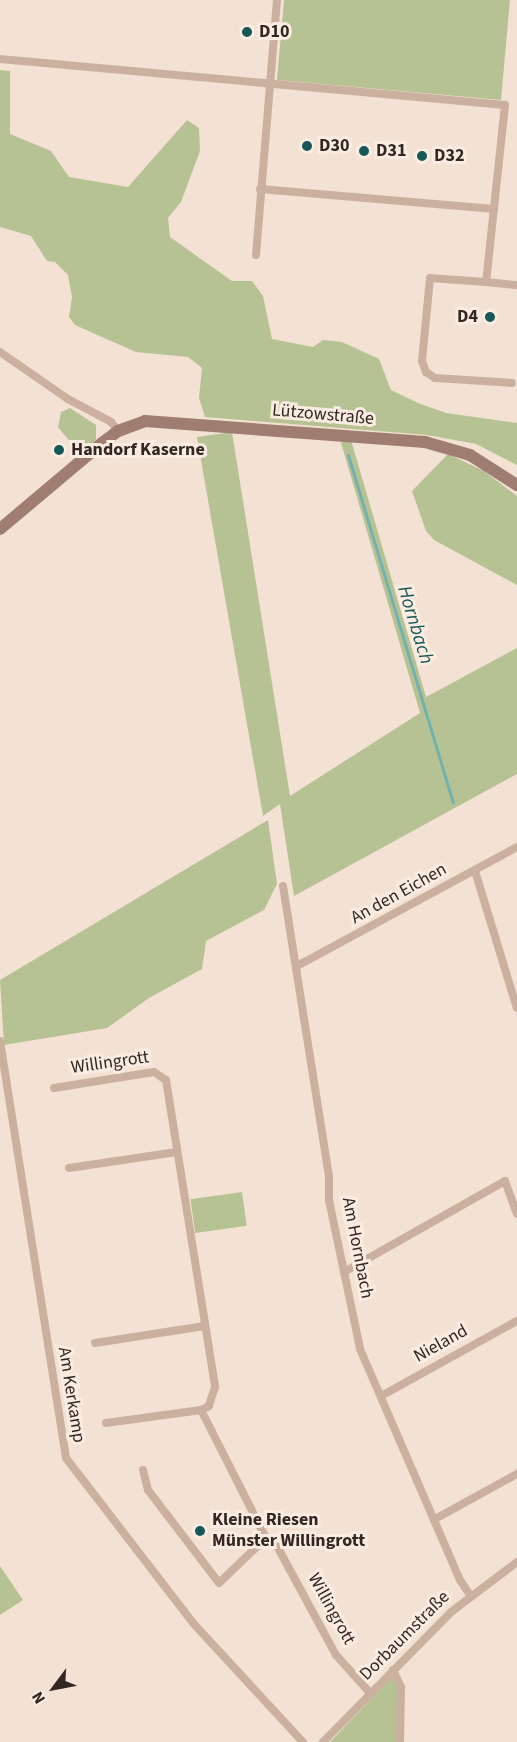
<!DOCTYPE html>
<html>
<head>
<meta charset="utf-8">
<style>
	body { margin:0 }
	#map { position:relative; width:517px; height:1742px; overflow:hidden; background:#f3e2d4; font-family:"Source Sans 3",sans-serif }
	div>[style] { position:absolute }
	.green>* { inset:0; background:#b6c293; transform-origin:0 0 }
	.stream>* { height:3px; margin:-1.5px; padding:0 1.5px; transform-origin:1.5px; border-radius:1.5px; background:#71b2af }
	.street>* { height:8px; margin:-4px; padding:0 4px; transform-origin:4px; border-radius:4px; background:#cbb09f }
	.secondary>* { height:12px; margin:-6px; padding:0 6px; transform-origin:6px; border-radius:6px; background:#9f7e71 }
	.dots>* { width:16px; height:16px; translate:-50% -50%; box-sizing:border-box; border:3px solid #faece0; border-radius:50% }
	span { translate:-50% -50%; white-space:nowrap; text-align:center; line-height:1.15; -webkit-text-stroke:6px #faece0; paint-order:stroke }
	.poi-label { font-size:18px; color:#342723; font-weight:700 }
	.left { translate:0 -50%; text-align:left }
	.right { translate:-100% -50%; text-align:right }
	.street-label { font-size:18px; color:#342723 }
	.water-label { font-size:20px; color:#165857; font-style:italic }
	.north { position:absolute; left:24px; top:1658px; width:60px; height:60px; -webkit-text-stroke:4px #faece0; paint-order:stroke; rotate:238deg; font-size:16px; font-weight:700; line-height:24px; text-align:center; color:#342723 }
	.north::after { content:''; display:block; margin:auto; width:21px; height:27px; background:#342723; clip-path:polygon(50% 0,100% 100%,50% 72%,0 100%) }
</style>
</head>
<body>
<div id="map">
	<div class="green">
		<div style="clip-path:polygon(284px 0,510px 0,501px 100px,277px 80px)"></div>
		<div style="clip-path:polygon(0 70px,10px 71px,10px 134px,51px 151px,69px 177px,128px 187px,187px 120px,199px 128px,200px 151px,181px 202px,168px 218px,170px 237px,232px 281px,252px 281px,263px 296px,272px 339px,313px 347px,323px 340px,342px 342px,379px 359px,391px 390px,418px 403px,446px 413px,517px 423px,517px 465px,476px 444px,427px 435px,205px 417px,199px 398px,202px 368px,188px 357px,136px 352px,75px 325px,69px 317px,72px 297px,68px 275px,55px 262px,47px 261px,31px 236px,0 227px)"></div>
		<div style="clip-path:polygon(70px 408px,96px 425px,96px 440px,88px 448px,71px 443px,58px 427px,61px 412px)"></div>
		<div style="clip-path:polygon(232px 432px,290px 796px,420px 713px,340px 439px,351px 440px,426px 697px,517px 648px,517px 774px,294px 896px,280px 804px,263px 816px,197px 437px)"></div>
		<div style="clip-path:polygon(448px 454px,484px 471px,517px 496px,517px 585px,434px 540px,426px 531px,412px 491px)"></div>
		<div style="clip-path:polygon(268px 820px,277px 884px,264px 910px,206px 941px,202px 969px,149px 998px,107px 1028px,4px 1045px,0 980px)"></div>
		<div style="left:242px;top:1192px;width:34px;height:52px;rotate:82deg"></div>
		<div style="clip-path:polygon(0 1566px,23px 1600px,0 1615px)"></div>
		<div style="clip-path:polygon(393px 1676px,403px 1686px,403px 1742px,330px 1742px)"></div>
	</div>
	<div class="stream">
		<div style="left:348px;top:455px;width:363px;rotate:73.2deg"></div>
	</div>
	<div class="street">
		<div style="left:0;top:59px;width:507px;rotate:5.2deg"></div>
		<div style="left:505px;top:105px;width:178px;rotate:96.1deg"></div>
		<div style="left:486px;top:282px;width:56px;rotate:-175.9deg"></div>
		<div style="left:430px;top:278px;width:83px;rotate:95.5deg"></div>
		<div style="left:422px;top:361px;width:12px;rotate:70deg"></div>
		<div style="left:426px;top:372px;width:11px;rotate:34deg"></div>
		<div style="left:435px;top:378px;width:77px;rotate:3.7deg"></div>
		<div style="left:260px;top:189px;width:235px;rotate:4.9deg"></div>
		<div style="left:256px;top:255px;width:256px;rotate:-85.3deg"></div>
		<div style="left:486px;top:282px;width:31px;rotate:6deg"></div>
		<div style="left:0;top:352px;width:83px;rotate:34.7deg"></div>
		<div style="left:68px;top:399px;width:49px;rotate:28.1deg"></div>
		<div style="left:111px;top:422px;width:11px;rotate:52deg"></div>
		<div style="left:475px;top:871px;width:143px;rotate:73deg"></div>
		<div style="left:283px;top:886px;width:294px;rotate:81deg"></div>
		<div style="left:329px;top:1176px;width:24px;rotate:90deg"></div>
		<div style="left:329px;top:1200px;width:152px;rotate:78.2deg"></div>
		<div style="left:360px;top:1349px;width:252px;rotate:66.6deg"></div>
		<div style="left:460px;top:1580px;width:18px;rotate:56deg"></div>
		<div style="left:297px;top:966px;width:250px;rotate:-28.4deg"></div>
		<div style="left:0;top:1041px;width:422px;rotate:81deg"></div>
		<div style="left:66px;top:1458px;width:208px;rotate:52.4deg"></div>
		<div style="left:193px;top:1623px;width:162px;rotate:47.3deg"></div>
		<div style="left:54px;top:1088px;width:101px;rotate:-9.1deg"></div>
		<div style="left:154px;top:1072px;width:14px;rotate:34deg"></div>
		<div style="left:166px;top:1080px;width:311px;rotate:80.9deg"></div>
		<div style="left:215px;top:1387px;width:20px;rotate:108deg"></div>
		<div style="left:209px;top:1406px;width:9px;rotate:153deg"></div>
		<div style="left:201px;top:1410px;width:144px;rotate:63.1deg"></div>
		<div style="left:266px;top:1538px;width:14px;rotate:36deg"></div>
		<div style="left:277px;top:1546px;width:124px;rotate:61.6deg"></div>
		<div style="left:336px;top:1655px;width:52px;rotate:48.1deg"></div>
		<div style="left:69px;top:1168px;width:109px;rotate:-8.4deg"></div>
		<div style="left:344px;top:1272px;width:185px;rotate:-29.5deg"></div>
		<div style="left:505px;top:1181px;width:35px;rotate:70deg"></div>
		<div style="left:95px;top:1343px;width:111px;rotate:-8.8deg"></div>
		<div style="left:381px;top:1396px;width:155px;rotate:-28.9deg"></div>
		<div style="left:106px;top:1423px;width:96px;rotate:-7.8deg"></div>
		<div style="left:143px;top:1470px;width:21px;rotate:76deg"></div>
		<div style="left:148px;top:1490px;width:117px;rotate:52.6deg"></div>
		<div style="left:219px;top:1583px;width:65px;rotate:-43.8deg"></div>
		<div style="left:435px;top:1519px;width:94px;rotate:-28.8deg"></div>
		<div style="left:393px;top:1670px;width:19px;rotate:65deg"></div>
		<div style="left:401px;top:1687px;width:55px;rotate:91deg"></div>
		<div style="left:323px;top:1742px;width:182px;rotate:-45.4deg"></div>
		<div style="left:451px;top:1612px;width:83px;rotate:-37.1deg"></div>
	</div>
	<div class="secondary">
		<div style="left:0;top:529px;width:133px;rotate:-40.1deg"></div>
		<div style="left:102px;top:443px;width:20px;rotate:-37deg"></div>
		<div style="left:118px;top:431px;width:29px;rotate:-20deg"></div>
		<div style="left:145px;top:421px;width:281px;rotate:4.3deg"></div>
		<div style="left:425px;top:442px;width:47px;rotate:16.1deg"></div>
		<div style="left:470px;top:455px;width:56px;rotate:32.6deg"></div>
	</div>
	<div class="dots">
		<div style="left:247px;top:32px;background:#165857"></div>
		<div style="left:307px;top:146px;background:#165857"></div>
		<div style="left:364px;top:151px;background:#165857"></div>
		<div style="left:422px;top:156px;background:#165857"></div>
		<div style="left:490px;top:317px;background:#165857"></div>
		<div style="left:59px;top:450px;background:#165857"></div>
		<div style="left:200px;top:1531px;background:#165857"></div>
	</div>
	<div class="poi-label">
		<span class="left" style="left:259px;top:32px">D10</span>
		<span class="left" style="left:319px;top:146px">D30</span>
		<span class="left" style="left:376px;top:151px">D31</span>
		<span class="left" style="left:434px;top:156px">D32</span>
		<span class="right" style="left:478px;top:317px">D4</span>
		<span class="left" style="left:71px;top:450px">Handorf Kaserne</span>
		<span class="left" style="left:212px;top:1531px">Kleine Riesen<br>Münster Willingrott</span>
	</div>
	<div class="street-label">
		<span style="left:323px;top:415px;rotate:5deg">Lützowstraße</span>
		<span style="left:399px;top:894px;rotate:-29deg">An den Eichen</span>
		<span style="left:110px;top:1063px;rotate:-8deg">Willingrott</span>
		<span style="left:357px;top:1248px;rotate:79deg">Am Hornbach</span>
		<span style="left:441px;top:1344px;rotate:-29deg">Nieland</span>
		<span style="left:71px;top:1395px;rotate:81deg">Am Kerkamp</span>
		<span style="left:331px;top:1609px;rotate:61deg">Willingrott</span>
		<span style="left:405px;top:1636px;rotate:-45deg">Dorbaumstraße</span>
	</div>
	<div class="water-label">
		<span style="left:415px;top:625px;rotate:73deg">Hornbach</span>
	</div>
	<div class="north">N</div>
</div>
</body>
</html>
